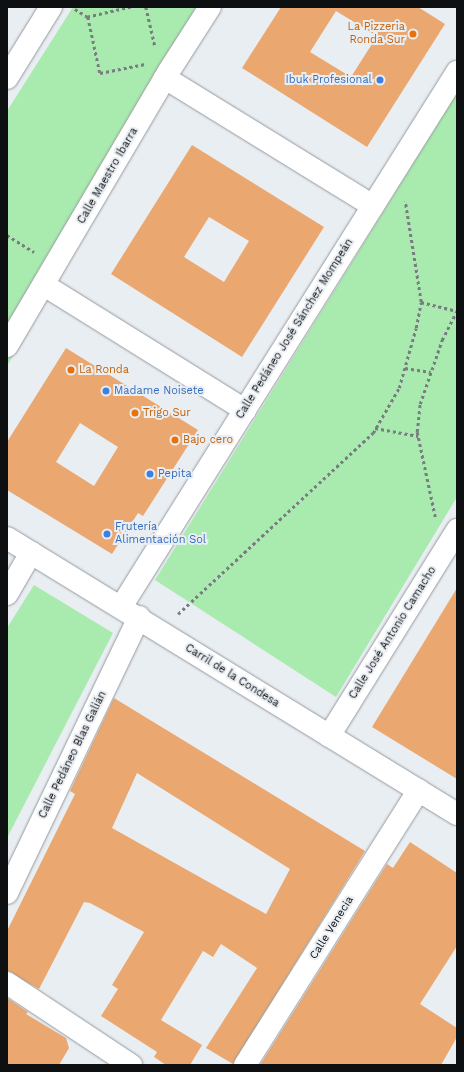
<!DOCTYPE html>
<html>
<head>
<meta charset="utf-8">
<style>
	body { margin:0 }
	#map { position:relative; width:464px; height:1072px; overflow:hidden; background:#e9eef3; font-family:"Work Sans",sans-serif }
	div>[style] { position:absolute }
	.green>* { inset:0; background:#a9eaae }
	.building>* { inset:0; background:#eaa870 }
	.path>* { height:2.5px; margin-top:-1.25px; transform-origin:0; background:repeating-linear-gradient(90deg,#797c80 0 3px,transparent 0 6px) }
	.roads { filter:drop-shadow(0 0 1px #95999f) drop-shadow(0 0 1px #95999f) }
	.street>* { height:22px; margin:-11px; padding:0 11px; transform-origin:11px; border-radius:11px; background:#fff }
	.dots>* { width:11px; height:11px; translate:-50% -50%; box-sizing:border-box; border:2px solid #e9eef3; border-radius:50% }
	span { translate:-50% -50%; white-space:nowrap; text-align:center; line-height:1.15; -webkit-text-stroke:4px #e9eef3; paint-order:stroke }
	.food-label { font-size:11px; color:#c56008 }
	.right { translate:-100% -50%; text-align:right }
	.left { translate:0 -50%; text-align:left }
	.shop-label { font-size:11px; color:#366cbe }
	.street-label { font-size:11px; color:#0e0f11 }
	.frame { position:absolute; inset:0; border:8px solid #0e0f11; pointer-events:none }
</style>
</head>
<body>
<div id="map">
	<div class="green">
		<div style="clip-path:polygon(73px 7px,218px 7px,7px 366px,7px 111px)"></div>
		<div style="clip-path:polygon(457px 93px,457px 497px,336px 697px,155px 580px)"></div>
		<div style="clip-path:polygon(34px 585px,113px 633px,7px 838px,7px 628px)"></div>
	</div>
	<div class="building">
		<div style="clip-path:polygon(evenodd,281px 7px,418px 7px,445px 24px,367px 147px,242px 68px,281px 7px,336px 11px,377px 36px,351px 77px,310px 52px,336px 11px)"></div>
		<div style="clip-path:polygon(evenodd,192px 145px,324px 227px,242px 357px,111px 274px,192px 145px,209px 217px,249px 241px,224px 282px,184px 257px,209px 217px)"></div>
		<div style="clip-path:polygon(evenodd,66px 348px,198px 430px,143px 516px,138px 513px,112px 554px,7px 490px,7px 442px,66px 348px,80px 423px,118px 447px,94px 486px,56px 462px,80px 423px)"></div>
		<div style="clip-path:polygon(457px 588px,457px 779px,372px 727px)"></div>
		<div style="clip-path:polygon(evenodd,114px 698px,365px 851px,233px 1064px,206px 1048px,257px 968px,221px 944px,213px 957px,203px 951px,161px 1020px,202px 1045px,190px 1065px,166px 1065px,154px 1057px,157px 1052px,101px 1016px,118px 989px,112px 985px,144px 932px,90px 903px,84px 902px,39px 989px,7px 971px,7px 931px,75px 794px,70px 791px,114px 698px,137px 773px,290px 869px,266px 914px,112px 828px,137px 773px)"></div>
		<div style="clip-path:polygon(410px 842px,457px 873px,457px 946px,420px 1004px,457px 1028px,457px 1037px,441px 1065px,260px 1065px,387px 864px,393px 868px)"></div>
		<div style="clip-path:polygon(7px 998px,28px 1012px,26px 1014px,66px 1038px,69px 1048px,59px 1065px,7px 1065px)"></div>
	</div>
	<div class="path">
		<div style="left:131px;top:7px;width:44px;rotate:166.9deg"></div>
		<div style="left:88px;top:17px;width:57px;rotate:77.9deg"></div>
		<div style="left:100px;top:73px;width:46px;rotate:-11.3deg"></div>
		<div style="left:146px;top:7px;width:39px;rotate:77deg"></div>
		<div style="left:75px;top:9px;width:15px;rotate:32deg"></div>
		<div style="left:7px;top:235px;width:32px;rotate:32deg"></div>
		<div style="left:421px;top:302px;width:36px;rotate:14deg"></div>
		<div style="left:405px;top:368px;width:26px;rotate:9deg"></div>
		<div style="left:375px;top:428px;width:44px;rotate:10.5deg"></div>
		<div style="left:435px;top:517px;width:87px;rotate:-102deg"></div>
		<div style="left:417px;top:432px;width:28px;rotate:-84deg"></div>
		<div style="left:420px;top:404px;width:68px;rotate:-71deg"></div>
		<div style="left:442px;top:340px;width:33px;rotate:-63deg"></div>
		<div style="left:178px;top:614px;width:266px;rotate:-42.9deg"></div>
		<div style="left:373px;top:433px;width:52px;rotate:-60deg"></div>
		<div style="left:399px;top:388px;width:62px;rotate:-74.2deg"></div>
		<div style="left:416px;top:328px;width:26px;rotate:-79deg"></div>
		<div style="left:421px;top:302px;width:102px;rotate:-99deg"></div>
	</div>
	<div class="roads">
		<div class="street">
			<div style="left:7px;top:78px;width:84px;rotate:-58.2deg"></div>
			<div style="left:165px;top:78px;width:244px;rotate:31.6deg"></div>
			<div style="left:44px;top:285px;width:237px;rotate:31.9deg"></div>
			<div style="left:7px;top:346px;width:319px;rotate:-59.5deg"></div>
			<div style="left:169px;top:71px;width:76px;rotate:-57.4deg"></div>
			<div style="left:7px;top:538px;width:528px;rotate:31.52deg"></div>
			<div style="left:7px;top:594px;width:48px;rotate:-59.7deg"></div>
			<div style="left:121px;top:607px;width:632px;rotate:-57.87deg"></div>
			<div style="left:329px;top:736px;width:243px;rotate:-58.1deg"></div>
			<div style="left:7px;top:893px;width:306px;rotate:-64.4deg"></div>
			<div style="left:7px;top:983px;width:149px;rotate:33.5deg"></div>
			<div style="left:245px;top:1065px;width:325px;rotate:-57.7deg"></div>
		</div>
	</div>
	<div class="dots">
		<div style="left:413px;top:34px;background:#e8710a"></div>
		<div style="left:380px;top:80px;background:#3f7fe0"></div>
		<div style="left:71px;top:370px;background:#e8710a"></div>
		<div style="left:106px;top:391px;background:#3f7fe0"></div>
		<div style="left:135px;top:413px;background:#e8710a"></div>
		<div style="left:175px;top:440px;background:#e8710a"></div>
		<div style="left:150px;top:474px;background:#3f7fe0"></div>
		<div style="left:107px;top:534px;background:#3f7fe0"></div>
	</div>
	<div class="food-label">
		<span class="right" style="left:405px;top:34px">La Pizzeria<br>Ronda Sur</span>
		<span class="left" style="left:79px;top:370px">La Ronda</span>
		<span class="left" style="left:143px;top:413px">Trigo Sur</span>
		<span class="left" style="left:183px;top:440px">Bajo cero</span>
	</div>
	<div class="shop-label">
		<span class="right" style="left:372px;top:80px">Ibuk Profesional</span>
		<span class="left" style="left:114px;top:391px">Madame Noisete</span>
		<span class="left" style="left:158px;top:474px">Pepita</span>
		<span class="left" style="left:115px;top:534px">Frutería<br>Alimentación Sol</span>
	</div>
	<div class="street-label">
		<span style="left:108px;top:176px;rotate:-60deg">Calle Maestro Ibarra</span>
		<span style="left:295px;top:329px;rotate:-58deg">Calle Pedáneo José Sánchez Mompeán</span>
		<span style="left:393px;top:633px;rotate:-58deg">Calle José Antonio Camacho</span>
		<span style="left:232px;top:676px;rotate:32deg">Carril de la Condesa</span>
		<span style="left:73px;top:755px;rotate:-64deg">Calle Pedáneo Blas Galián</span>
		<span style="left:332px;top:928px;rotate:-58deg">Calle Venecia</span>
	</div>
	<div class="frame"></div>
</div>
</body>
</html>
